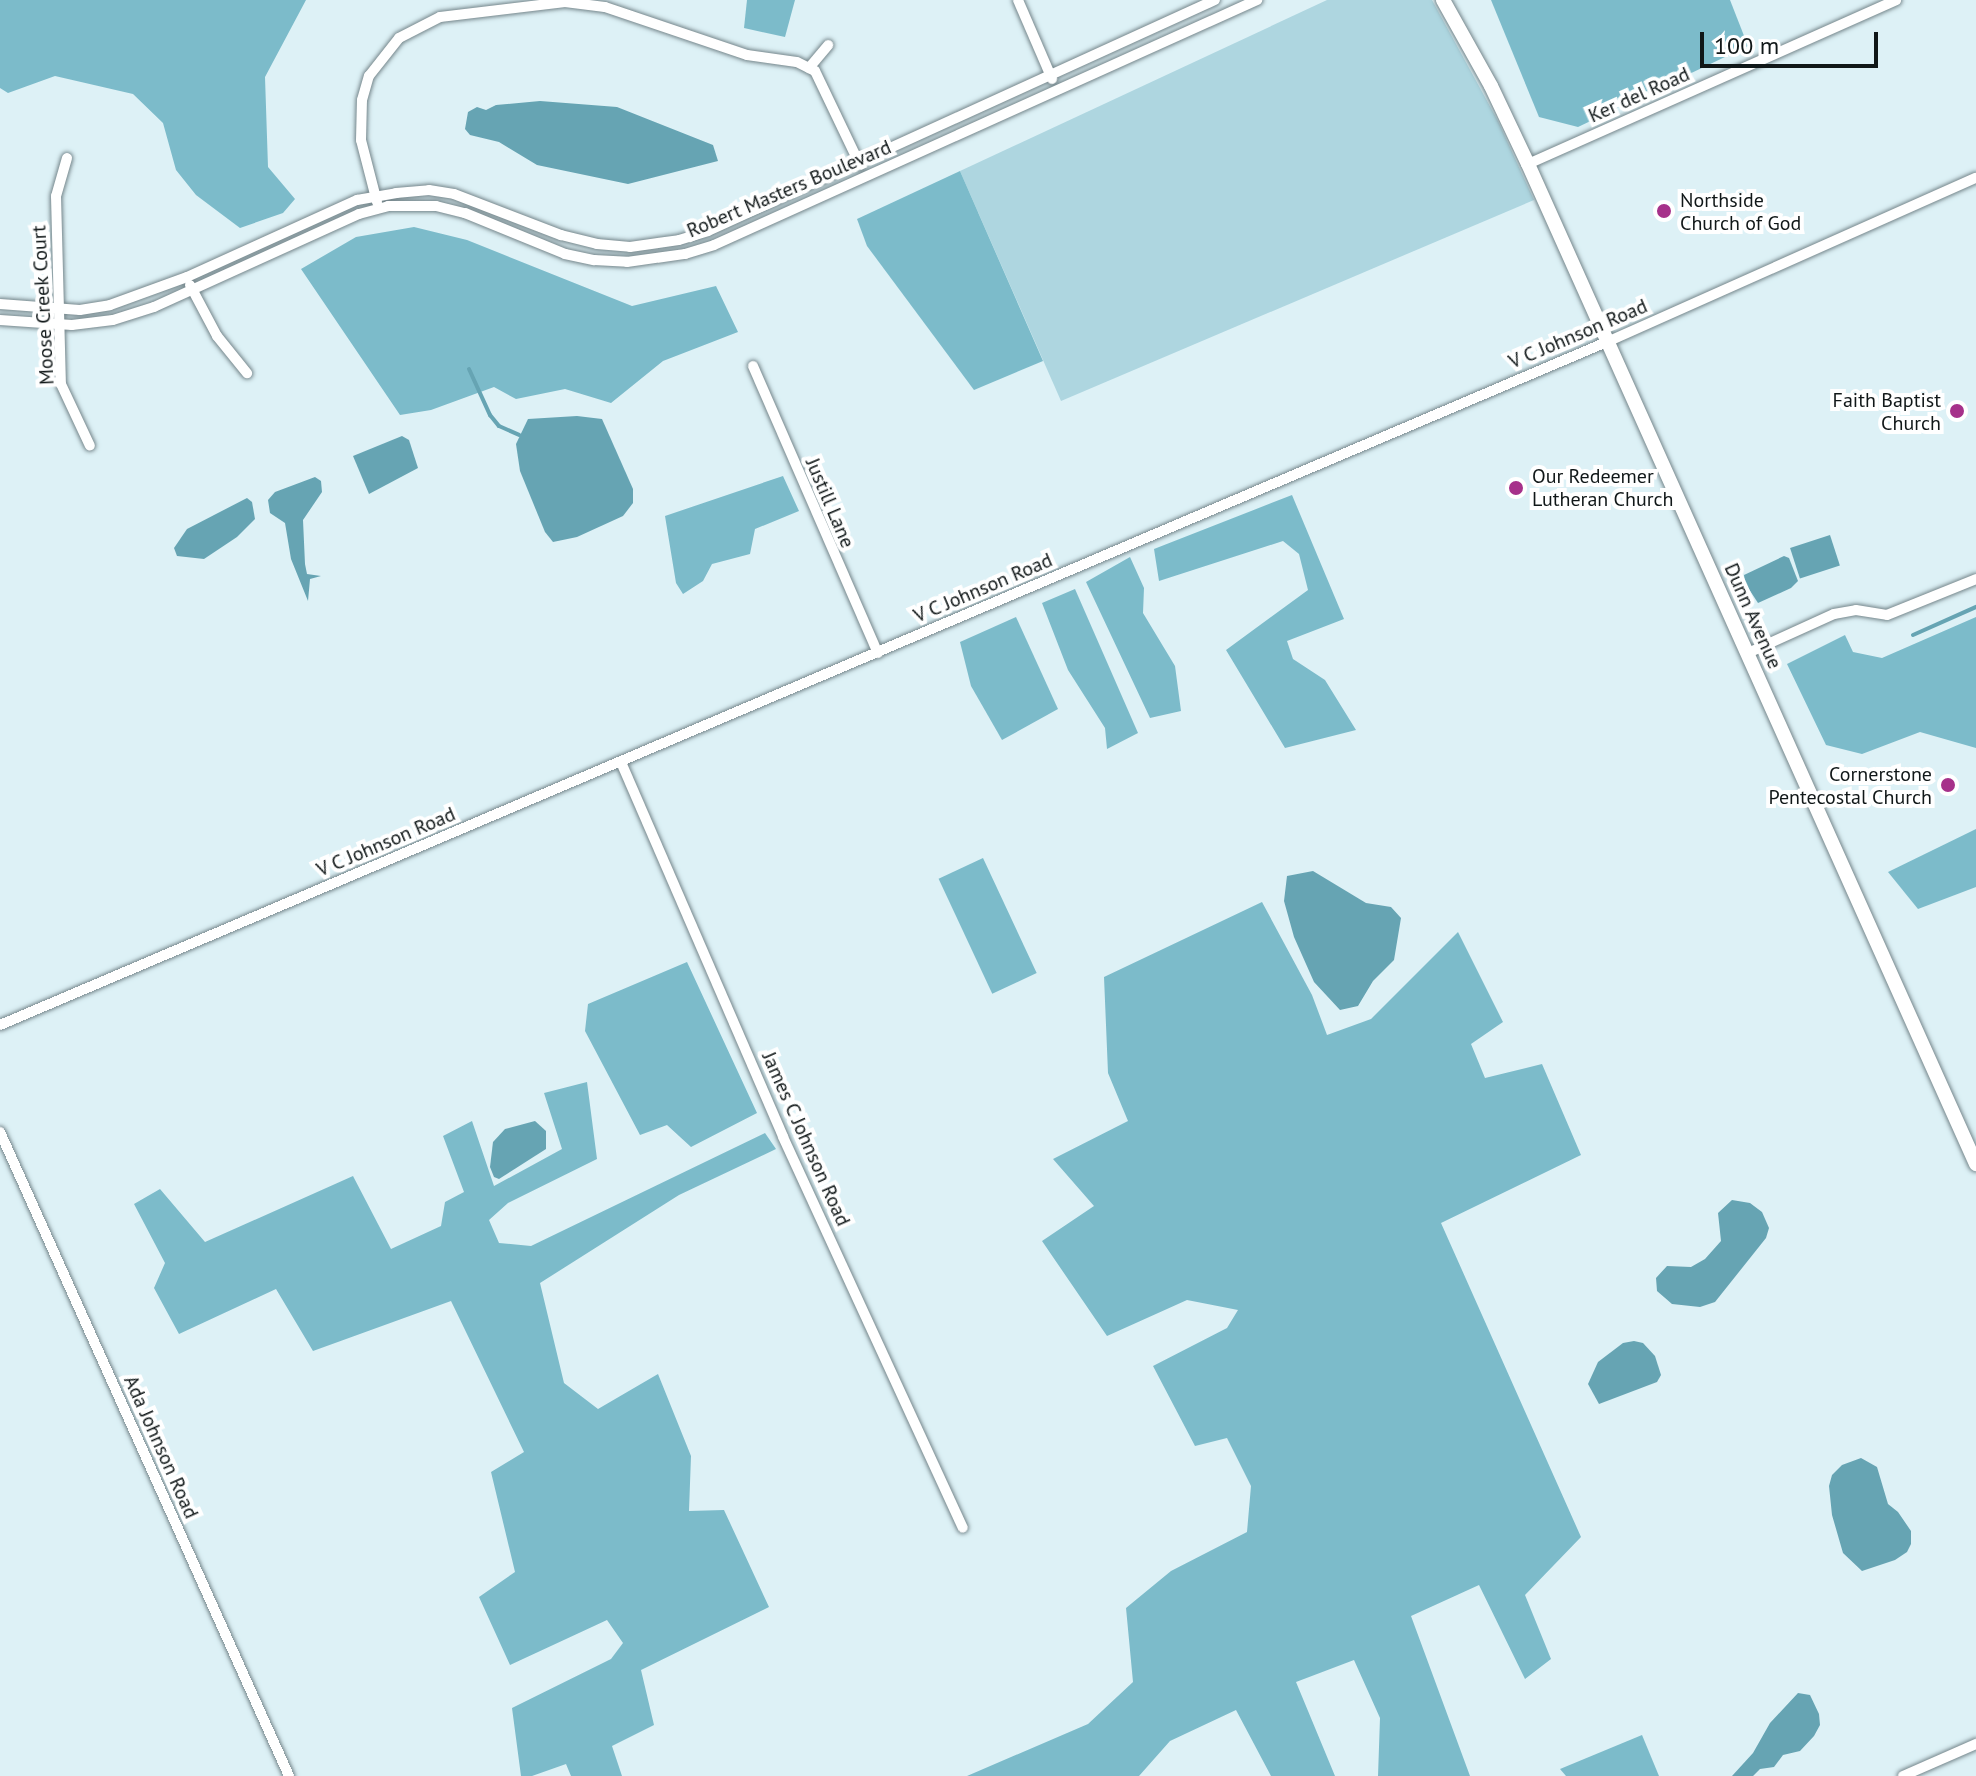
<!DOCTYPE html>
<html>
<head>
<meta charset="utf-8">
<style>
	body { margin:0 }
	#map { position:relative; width:1976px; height:1776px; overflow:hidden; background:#ddf1f6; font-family:"PT Sans",sans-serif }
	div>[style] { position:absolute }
	.green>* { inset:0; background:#aed6e0 }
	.forest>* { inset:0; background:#7cbbca; transform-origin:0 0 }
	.water>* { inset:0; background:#66a4b3; transform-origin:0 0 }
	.stream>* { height:4px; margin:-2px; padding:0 2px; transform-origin:2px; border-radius:2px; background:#66a4b3 }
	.roads { filter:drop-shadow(0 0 2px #75868b) drop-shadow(0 0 2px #75868b) }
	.street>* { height:10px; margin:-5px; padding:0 5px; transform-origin:5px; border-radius:5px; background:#fff }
	.secondary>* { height:14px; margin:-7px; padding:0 7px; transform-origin:7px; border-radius:7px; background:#fff }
	.dots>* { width:22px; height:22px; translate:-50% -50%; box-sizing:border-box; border:4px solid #fff; border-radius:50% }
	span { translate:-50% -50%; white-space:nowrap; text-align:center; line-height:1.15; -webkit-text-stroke:8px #fff; paint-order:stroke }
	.street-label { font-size:20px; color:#101718 }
	.poi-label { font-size:20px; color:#101718 }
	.left { translate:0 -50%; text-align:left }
	.right { translate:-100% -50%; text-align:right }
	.scale { position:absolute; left:1700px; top:32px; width:178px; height:36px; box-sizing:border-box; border:4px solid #101718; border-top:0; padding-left:10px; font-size:24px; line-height:28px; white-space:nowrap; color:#101718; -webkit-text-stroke:6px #fff; paint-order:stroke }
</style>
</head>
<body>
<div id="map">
	<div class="green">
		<div style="clip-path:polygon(1327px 0,1432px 0,1498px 121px,1534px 200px,1061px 401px,960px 171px)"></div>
	</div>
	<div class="forest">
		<div style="clip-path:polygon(0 0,306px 0,265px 77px,268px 167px,295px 199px,283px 213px,240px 228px,196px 195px,176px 170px,163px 123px,133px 94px,55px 76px,8px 93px,0 88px)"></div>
		<div style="clip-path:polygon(747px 0,795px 0,785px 37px,744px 28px)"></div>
		<div style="clip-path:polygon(1491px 0,1730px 0,1748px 46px,1578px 127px,1539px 117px)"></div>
		<div style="clip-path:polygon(960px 171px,1043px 361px,974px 390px,867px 246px,857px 219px)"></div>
		<div style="clip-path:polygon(414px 227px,467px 240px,632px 306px,716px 286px,738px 332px,663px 361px,611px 403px,565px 389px,516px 399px,494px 387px,431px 410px,400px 415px,301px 269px,356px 237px)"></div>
		<div style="clip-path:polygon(783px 476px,799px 511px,755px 529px,750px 554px,712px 564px,703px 581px,683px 594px,676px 583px,665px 516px)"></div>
		<div style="clip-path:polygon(1292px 495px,1344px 619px,1287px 641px,1293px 659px,1325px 680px,1356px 730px,1285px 748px,1226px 650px,1308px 590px,1299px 554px,1283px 541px,1159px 581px,1154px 549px)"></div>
		<div style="clip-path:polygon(1130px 557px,1144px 588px,1143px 613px,1175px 666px,1181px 711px,1150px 718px,1086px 582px)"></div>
		<div style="clip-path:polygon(1075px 589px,1138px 733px,1107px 749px,1105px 728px,1068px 670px,1042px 603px)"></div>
		<div style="clip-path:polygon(1016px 617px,1058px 709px,1002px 740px,971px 686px,960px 642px)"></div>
		<div style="clip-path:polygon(1976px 617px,1976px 748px,1920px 732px,1862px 754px,1826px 745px,1787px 664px,1845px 635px,1853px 652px,1882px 658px)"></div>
		<div style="clip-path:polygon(1976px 829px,1976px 887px,1918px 909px,1888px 872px)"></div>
		<div style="left:983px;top:858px;width:127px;height:49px;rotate:65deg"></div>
		<div style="clip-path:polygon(1262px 902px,1312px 995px,1327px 1035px,1371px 1019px,1458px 932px,1503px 1022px,1471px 1044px,1485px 1078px,1542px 1064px,1581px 1155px,1441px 1223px,1581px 1537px,1525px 1595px,1551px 1659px,1525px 1679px,1479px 1585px,1411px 1616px,1470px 1776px,1378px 1776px,1380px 1718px,1354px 1660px,1296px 1682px,1335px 1776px,1271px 1776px,1236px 1710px,1170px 1741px,1139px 1776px,967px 1776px,1088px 1724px,1133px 1682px,1126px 1608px,1171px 1571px,1247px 1532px,1251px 1486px,1227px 1438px,1195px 1446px,1153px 1366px,1227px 1328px,1238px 1310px,1187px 1300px,1107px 1336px,1042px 1241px,1094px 1206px,1053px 1159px,1128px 1121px,1108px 1073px,1104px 977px)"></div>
		<div style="clip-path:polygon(687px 962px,757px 1113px,691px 1147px,667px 1125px,640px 1135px,585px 1031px,588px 1004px)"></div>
		<div style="clip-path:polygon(587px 1082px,597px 1159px,508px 1203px,489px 1220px,499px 1243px,531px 1246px,765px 1133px,776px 1149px,679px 1195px,540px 1283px,564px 1383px,598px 1409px,658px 1374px,691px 1456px,689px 1511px,724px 1510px,769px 1607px,641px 1670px,654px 1725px,612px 1746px,622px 1776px,571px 1776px,566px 1764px,532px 1776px,521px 1776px,512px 1708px,611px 1659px,623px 1643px,607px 1620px,510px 1665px,479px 1597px,515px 1572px,491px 1472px,524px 1452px,451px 1301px,313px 1351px,276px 1289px,179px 1334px,154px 1288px,165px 1263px,134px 1204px,160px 1189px,205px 1242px,353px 1176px,391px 1249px,441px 1226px,445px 1202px,464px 1192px,443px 1136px,472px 1121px,494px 1186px,562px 1149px,544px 1093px)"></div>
		<div style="clip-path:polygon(1642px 1735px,1659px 1776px,1566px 1776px,1560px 1769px)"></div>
	</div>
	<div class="water">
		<div style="clip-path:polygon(540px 101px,617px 107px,713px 145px,718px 161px,628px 184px,537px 165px,499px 142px,470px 135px,465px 129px,468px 112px,477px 107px,486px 110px,496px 105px)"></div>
		<div style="clip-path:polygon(577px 416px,602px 419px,633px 489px,633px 503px,623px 516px,577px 537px,553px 542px,545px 532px,520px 471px,516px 444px,528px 419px)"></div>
		<div style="clip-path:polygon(402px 436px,409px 440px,418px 468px,369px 494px,353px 456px)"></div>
		<div style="clip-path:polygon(315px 477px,321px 481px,322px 492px,303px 520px,305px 564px,307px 574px,321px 576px,310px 579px,308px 601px,291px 559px,285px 523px,270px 513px,268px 500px,275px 492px)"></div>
		<div style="clip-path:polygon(247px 498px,252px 502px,255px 519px,237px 537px,204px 559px,177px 556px,174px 548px,187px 529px)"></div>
		<div style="left:1830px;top:535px;width:32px;height:42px;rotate:72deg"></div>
		<div style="clip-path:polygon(1784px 556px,1789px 558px,1798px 581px,1791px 588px,1758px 603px,1745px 583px,1744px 575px)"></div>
		<div style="clip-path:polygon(1313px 871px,1366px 903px,1391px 907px,1401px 918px,1394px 960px,1373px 981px,1358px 1006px,1340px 1010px,1314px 982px,1294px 937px,1284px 901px,1287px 876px)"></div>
		<div style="clip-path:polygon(535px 1121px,546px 1131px,546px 1149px,499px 1179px,494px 1177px,490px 1167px,493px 1142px,505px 1129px)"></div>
		<div style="clip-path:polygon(1732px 1200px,1750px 1203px,1762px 1212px,1769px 1228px,1766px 1238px,1715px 1302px,1700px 1307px,1672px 1304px,1657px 1291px,1656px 1278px,1667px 1266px,1691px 1267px,1705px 1259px,1721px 1241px,1718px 1213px)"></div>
		<div style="clip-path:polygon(1634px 1341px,1643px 1343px,1655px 1356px,1661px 1375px,1657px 1382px,1599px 1404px,1588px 1384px,1598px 1362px,1623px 1343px)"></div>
		<div style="clip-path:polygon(1861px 1458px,1877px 1467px,1888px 1504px,1898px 1512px,1911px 1531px,1911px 1544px,1907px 1552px,1895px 1560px,1862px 1571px,1843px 1553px,1832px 1515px,1829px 1486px,1832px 1475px,1842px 1465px)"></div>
		<div style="clip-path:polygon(1798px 1693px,1810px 1695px,1819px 1714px,1820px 1725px,1814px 1736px,1800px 1751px,1783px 1755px,1774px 1767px,1760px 1769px,1753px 1776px,1732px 1776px,1753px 1753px,1770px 1723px)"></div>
	</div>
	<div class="stream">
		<div style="left:469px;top:369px;width:51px;rotate:65.5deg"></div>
		<div style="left:490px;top:415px;width:14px;rotate:51deg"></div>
		<div style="left:499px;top:426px;width:22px;rotate:24deg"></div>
		<div style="left:1913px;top:635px;width:69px;rotate:-24deg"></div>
	</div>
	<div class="roads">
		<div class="street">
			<div style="left:1018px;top:0;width:86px;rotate:66.7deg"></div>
			<div style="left:809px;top:68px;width:30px;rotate:-50deg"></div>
			<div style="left:67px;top:158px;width:40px;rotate:106deg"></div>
			<div style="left:56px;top:196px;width:188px;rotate:88.5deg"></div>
			<div style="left:61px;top:384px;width:68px;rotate:64.9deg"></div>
			<div style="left:1528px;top:164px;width:403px;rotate:-24deg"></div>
			<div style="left:377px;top:202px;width:64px;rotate:-104.5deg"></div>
			<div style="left:361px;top:140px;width:40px;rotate:-88.6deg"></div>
			<div style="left:362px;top:100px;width:25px;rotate:-74deg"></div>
			<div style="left:369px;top:76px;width:48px;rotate:-51.7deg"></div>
			<div style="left:399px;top:38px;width:46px;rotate:-27.1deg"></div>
			<div style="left:440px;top:17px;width:126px;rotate:-6.8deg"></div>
			<div style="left:565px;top:2px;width:40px;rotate:7.1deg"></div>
			<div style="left:605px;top:7px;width:150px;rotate:18.7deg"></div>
			<div style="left:747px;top:55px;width:50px;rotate:8deg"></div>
			<div style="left:797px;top:62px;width:20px;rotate:27deg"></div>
			<div style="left:815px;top:71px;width:104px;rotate:64.4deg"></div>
			<div style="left:190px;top:285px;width:58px;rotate:62.1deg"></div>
			<div style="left:217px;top:336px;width:48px;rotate:51deg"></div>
			<div style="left:0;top:304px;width:80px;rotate:4.3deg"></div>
			<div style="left:80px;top:310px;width:30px;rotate:-9deg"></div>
			<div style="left:110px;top:305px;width:82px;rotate:-20deg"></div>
			<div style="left:187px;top:277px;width:187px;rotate:-24.4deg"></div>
			<div style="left:357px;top:200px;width:40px;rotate:-10deg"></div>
			<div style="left:396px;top:193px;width:33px;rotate:-5deg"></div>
			<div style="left:429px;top:190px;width:25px;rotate:9deg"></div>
			<div style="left:454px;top:194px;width:115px;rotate:21deg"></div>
			<div style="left:561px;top:235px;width:37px;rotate:14deg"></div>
			<div style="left:597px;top:244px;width:33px;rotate:5deg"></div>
			<div style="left:630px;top:247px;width:49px;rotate:-8.1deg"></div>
			<div style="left:679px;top:240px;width:30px;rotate:-17deg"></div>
			<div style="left:708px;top:231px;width:557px;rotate:-24.5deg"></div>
			<div style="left:0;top:320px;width:72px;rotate:4deg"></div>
			<div style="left:72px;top:325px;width:41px;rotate:-7deg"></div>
			<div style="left:113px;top:320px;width:43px;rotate:-17.6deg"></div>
			<div style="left:154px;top:307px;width:225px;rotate:-24.4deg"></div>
			<div style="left:359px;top:214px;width:30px;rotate:-15deg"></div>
			<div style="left:388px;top:206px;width:48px"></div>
			<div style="left:436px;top:206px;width:30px;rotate:14deg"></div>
			<div style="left:465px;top:213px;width:108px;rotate:22.3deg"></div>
			<div style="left:565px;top:254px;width:30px;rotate:12deg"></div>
			<div style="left:594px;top:260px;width:33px;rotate:3deg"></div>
			<div style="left:627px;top:262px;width:59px;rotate:-7.9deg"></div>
			<div style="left:685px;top:254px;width:30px;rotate:-17deg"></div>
			<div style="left:714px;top:245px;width:596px;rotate:-24.28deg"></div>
			<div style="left:753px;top:366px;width:313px;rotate:66.5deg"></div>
			<div style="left:1748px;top:653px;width:94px;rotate:-24.4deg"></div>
			<div style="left:1834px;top:614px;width:22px;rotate:-10deg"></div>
			<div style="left:1856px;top:610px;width:31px;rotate:9deg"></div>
			<div style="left:1887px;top:615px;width:96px;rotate:-22deg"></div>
			<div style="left:621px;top:762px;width:408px;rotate:66.6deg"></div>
			<div style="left:783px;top:1137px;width:430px;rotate:65.3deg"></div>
			<div style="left:0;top:1025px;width:1746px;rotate:-23.03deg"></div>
			<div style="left:1607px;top:342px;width:404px;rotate:-24deg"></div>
			<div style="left:0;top:1132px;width:706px;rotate:65.83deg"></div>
			<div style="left:1903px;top:1776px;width:80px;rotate:-23.7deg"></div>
		</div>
		<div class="secondary">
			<div style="left:1443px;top:0;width:98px;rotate:60.8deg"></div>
			<div style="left:1491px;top:86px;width:86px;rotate:64.6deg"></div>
			<div style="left:1528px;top:164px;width:1096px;rotate:65.87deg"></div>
		</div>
	</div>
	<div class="dots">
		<div style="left:1664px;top:211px;background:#a6318a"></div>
		<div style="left:1957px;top:411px;background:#a6318a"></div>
		<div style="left:1516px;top:488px;background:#a6318a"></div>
		<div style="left:1948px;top:785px;background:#a6318a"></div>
	</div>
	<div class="street-label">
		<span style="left:1639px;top:95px;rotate:-24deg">Ker del Road</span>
		<span style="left:789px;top:189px;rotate:-23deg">Robert Masters Boulevard</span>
		<span style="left:43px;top:305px;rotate:-93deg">Moose Creek Court</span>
		<span style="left:1578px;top:334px;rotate:-23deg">V C Johnson Road</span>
		<span style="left:830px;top:503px;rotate:67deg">Justill Lane</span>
		<span style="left:983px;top:588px;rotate:-23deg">V C Johnson Road</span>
		<span style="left:1753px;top:616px;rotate:66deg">Dunn Avenue</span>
		<span style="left:386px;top:842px;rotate:-23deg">V C Johnson Road</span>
		<span style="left:806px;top:1139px;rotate:66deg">James C Johnson Road</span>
		<span style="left:161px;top:1447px;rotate:66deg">Ada Johnson Road</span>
	</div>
	<div class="poi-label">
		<span class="left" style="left:1680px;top:212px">Northside<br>Church of God</span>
		<span class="right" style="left:1941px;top:412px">Faith Baptist<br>Church</span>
		<span class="left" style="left:1532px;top:488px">Our Redeemer<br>Lutheran Church</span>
		<span class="right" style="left:1932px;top:786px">Cornerstone<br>Pentecostal Church</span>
	</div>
	<div class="scale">100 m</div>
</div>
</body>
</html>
